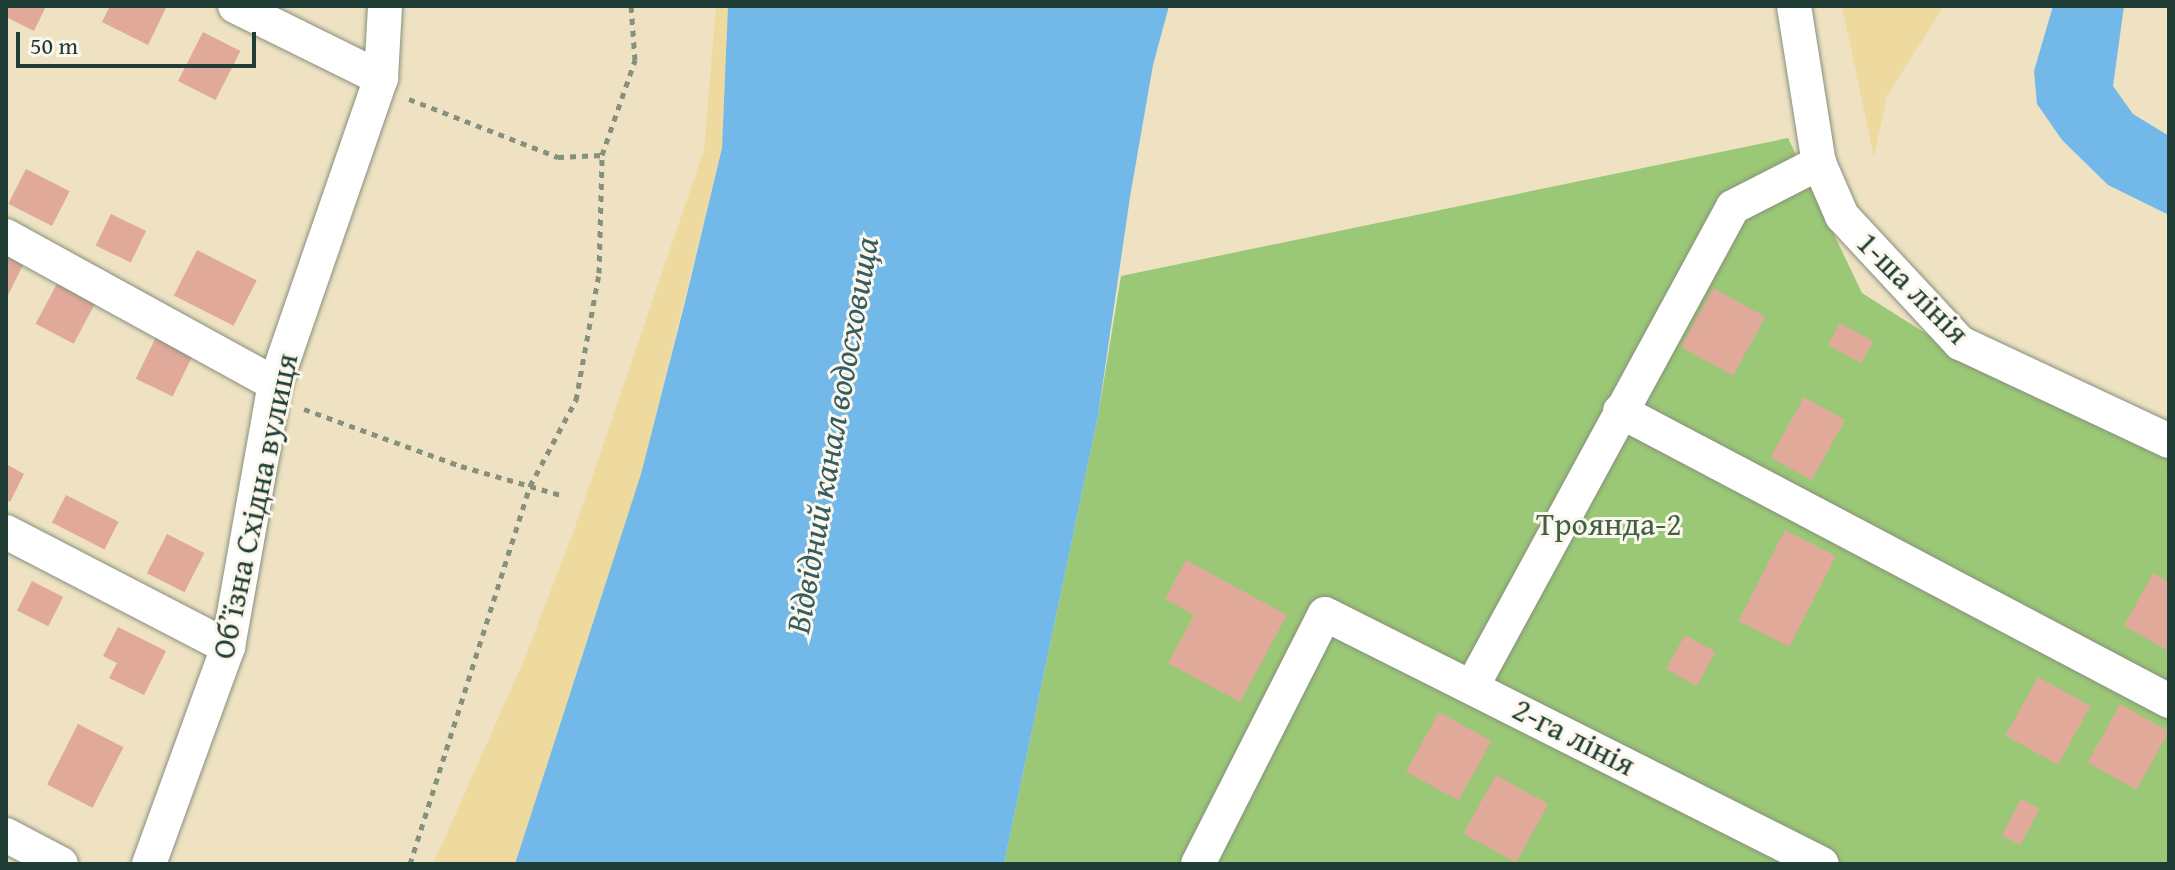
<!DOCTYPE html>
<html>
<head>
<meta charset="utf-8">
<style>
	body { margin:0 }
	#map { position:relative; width:2175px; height:870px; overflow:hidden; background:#eee2c3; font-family:"Gentium Book Plus",serif }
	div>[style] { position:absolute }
	.green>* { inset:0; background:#9bc876 }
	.sand>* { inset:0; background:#eeda9e }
	.water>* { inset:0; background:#72b8e9 }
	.building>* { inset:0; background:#e0a99a; transform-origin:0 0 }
	.path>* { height:5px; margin-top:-2.5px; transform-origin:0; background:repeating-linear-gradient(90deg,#86907c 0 6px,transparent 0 12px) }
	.roads { filter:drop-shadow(0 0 2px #86907c) drop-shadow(0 0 2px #86907c) }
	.minor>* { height:34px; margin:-17px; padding:0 17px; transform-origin:17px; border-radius:17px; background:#fff }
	span { translate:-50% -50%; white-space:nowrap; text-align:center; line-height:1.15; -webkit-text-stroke:6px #fbf7ec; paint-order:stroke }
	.street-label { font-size:32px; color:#1f3d34 }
	.park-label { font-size:32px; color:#3e6044 }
	.water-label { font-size:34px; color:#345c61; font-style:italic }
	.frame { position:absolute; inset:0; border:8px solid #1f3d34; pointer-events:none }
	.scale { position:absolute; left:16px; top:32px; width:240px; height:36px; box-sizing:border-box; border:4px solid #1f3d34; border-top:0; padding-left:10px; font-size:24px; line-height:28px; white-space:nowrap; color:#1f3d34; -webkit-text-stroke:6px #fbf7ec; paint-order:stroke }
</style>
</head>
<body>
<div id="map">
	<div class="green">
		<div style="clip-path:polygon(1788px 138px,1862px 293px,1933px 338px,2169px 450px,2169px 864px,1004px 864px,1098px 416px,1121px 276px)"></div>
	</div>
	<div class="sand">
		<div style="clip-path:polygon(716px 6px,728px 6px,722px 148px,641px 474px,515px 864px,433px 864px,523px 662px,573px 533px,704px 150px)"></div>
		<div style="clip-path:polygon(1842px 6px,1944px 6px,1887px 96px,1874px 157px)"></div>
	</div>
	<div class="water">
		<div style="clip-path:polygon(728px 6px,1169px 6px,1153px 65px,1130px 197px,1098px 416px,1004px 864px,515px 864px,641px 474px,685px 302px,722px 148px)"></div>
		<div style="clip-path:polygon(2053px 6px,2124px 6px,2113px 86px,2133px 114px,2169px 136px,2169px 215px,2108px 185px,2062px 140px,2037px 104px,2034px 71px)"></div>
	</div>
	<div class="building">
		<div style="clip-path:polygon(6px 6px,46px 6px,34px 31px,6px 17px)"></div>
		<div style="clip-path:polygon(110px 6px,167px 6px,148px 45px,102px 22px)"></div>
		<div style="left:203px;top:32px;width:42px;height:55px;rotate:27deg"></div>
		<div style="left:26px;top:169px;width:49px;height:39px;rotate:27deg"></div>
		<div style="left:111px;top:214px;width:39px;height:35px;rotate:26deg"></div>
		<div style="left:197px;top:250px;width:67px;height:51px;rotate:27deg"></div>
		<div style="clip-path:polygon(6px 252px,25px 261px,6px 299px)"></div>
		<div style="left:61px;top:276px;width:43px;height:54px;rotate:28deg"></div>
		<div style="left:1713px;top:288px;width:60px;height:67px;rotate:29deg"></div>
		<div style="left:1840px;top:323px;width:38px;height:25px;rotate:29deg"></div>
		<div style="left:159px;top:331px;width:41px;height:53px;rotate:26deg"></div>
		<div style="left:1804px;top:397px;width:47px;height:69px;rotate:29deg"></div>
		<div style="clip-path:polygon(6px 464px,24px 474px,10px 502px,6px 499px)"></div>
		<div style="left:66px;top:495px;width:59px;height:31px;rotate:27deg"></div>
		<div style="left:1785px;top:530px;width:57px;height:102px;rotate:27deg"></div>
		<div style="left:167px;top:534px;width:42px;height:44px;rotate:27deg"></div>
		<div style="clip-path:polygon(1186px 560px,1287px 615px,1240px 702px,1168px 663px,1194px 615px,1165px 599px)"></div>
		<div style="clip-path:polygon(2153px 573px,2169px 582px,2169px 651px,2124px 626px)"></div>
		<div style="left:32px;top:581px;width:35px;height:33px;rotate:27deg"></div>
		<div style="clip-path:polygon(118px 627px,166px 651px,144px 695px,109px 678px,117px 663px,103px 656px)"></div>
		<div style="left:1685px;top:635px;width:35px;height:39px;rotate:29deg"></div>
		<div style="left:2038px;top:677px;width:60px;height:67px;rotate:29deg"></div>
		<div style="left:2120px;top:704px;width:56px;height:67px;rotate:29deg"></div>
		<div style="left:1439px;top:712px;width:60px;height:68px;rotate:29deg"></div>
		<div style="left:78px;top:724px;width:51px;height:68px;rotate:27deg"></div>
		<div style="left:1496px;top:775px;width:60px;height:67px;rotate:29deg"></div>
		<div style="left:2021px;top:799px;width:21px;height:41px;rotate:28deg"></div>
	</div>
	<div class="path">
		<div style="left:409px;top:99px;width:160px;rotate:21.3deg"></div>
		<div style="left:558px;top:157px;width:44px;rotate:-2.6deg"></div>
		<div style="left:304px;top:409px;width:167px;rotate:20deg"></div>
		<div style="left:461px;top:466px;width:107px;rotate:16.2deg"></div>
		<div style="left:410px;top:864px;width:397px;rotate:-72.4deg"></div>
		<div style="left:530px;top:486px;width:98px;rotate:-61.9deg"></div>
		<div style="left:576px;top:400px;width:129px;rotate:-79.7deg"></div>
		<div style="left:599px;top:273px;width:118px;rotate:-88.5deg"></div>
		<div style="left:602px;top:155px;width:101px;rotate:-70.8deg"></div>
		<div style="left:635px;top:60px;width:54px;rotate:-94.2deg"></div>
	</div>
	<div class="roads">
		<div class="minor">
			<div style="left:235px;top:6px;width:163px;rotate:26.3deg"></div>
			<div style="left:1794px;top:6px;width:159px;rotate:81deg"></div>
			<div style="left:1819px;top:163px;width:58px;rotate:66.5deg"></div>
			<div style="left:1842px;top:216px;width:173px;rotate:47.1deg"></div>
			<div style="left:1960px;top:343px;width:231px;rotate:25.1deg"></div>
			<div style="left:6px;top:236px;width:307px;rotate:28.8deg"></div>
			<div style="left:1620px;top:411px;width:621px;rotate:27.84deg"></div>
			<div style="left:6px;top:532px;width:250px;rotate:27.4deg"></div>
			<div style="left:1473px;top:685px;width:544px;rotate:-61.46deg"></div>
			<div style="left:1733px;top:207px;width:97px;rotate:-27.1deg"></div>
			<div style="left:6px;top:835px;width:62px;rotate:27.8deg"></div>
			<div style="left:149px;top:864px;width:231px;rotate:-70deg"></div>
			<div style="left:228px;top:647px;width:267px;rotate:-79.9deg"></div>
			<div style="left:275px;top:384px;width:324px;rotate:-70.9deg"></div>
			<div style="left:381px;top:78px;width:72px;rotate:-86.8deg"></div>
			<div style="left:1198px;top:864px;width:280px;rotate:-63.1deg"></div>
			<div style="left:1325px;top:614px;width:556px;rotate:26.7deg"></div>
		</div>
	</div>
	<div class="street-label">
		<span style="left:1913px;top:288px;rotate:45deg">1-ша лінія</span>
		<span style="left:255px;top:506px;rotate:-78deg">Обʼїзна Східна вулиця</span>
		<span style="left:1574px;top:737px;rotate:27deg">2-га лінія</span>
	</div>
	<div class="park-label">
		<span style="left:1609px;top:524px">Троянда-2</span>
	</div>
	<div class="water-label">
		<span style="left:831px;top:435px;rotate:-80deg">Відвідний канал водосховища</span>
	</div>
	<div class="frame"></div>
	<div class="scale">50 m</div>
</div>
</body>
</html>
